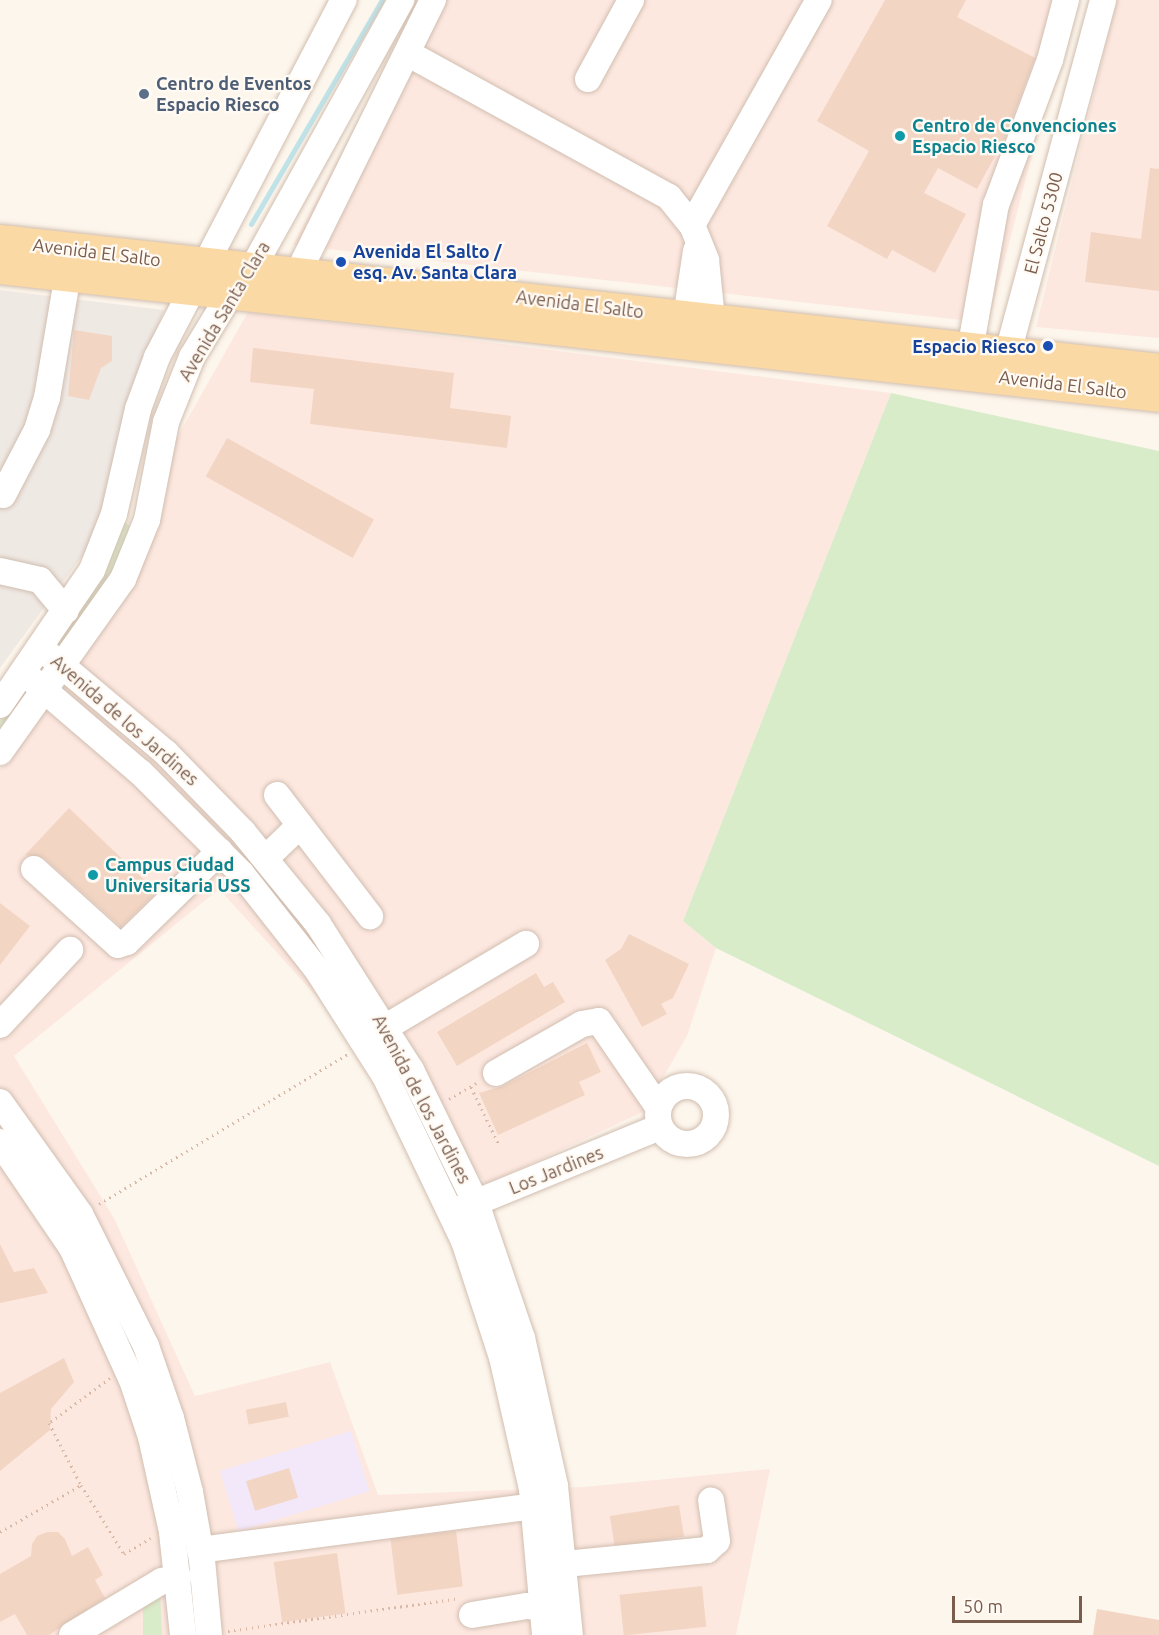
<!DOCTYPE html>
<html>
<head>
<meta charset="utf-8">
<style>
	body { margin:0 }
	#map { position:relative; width:1159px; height:1635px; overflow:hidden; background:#fdf6ec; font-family:Ubuntu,sans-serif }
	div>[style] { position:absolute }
	.commercial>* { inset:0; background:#fde8e0 }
	.industrial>* { inset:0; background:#efe9e4 }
	.education>* { inset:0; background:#f3e8fa; transform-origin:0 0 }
	.green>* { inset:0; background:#d8ecc9 }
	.stream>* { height:5px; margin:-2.5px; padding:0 2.5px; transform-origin:2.5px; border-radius:2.5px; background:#bfe3e8 }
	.building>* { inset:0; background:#f3d5c3; transform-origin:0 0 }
	.path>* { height:3px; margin-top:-1.5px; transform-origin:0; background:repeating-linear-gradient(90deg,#d9b8a5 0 1.5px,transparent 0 6px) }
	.roads { filter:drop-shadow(0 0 2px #d1beb0) drop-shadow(0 0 2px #d1beb0) }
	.minor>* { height:26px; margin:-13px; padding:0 13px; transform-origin:13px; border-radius:13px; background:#fff }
	.minor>.ring { margin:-13px; padding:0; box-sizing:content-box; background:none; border:26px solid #fff; border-radius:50% }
	.major>* { height:33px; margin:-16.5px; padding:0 16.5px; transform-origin:16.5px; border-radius:16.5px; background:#fbd9a5 }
	.dots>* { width:16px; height:16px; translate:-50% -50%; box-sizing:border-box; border:3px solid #fffaf3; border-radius:50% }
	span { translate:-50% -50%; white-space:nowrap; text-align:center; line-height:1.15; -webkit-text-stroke:4.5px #fffaf3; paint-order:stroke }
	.service-label { font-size:18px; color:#4e5e75; font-weight:700 }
	.left { translate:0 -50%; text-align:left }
	.culture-label { font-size:18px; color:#0d838f; font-weight:700 }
	.street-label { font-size:18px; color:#7a5c4d }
	.transit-label { font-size:18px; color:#164399; font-weight:700 }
	.right { translate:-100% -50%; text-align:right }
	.scale { position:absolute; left:952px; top:1596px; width:130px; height:27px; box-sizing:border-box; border:3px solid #7a5c4d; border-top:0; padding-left:8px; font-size:18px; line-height:21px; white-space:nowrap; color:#7a5c4d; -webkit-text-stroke:4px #fffaf3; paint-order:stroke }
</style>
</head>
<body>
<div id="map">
	<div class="commercial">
		<div style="clip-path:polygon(422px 0,1073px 0,988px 323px,293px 245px)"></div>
		<div style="clip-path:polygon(1117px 0,1159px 0,1159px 338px,1036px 327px)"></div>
		<div style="clip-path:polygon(248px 312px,891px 393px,683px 921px,716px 948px,687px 1036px,643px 1112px,487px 1184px,219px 889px,14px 1056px,114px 1218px,195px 1396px,330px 1362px,378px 1495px,584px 1487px,770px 1469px,736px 1635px,0 1635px,0 769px,115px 610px,174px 443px)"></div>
	</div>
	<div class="industrial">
		<div style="clip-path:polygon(0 290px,164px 310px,137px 380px,95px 538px,0 668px)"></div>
	</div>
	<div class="education">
		<div style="left:351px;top:1431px;width:63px;height:137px;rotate:73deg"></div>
	</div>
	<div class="green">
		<div style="clip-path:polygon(891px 393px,1159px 451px,1159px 1166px,716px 948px,683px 921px)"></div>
		<div style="clip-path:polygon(122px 521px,135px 529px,122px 561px,0 737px,0 721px,106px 573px)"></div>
		<div style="clip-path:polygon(160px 1594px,162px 1635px,143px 1635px,143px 1603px)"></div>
	</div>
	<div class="stream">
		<div style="left:251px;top:224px;width:259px;rotate:-59.7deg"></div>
	</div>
	<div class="building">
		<div style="clip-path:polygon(885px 0,966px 0,957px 17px,1035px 58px,1005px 138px,977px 189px,938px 168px,924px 193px,966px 214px,935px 273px,892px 250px,887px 259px,827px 226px,869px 151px,817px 121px)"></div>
		<div style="clip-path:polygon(1150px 168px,1159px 169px,1159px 291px,1085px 282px,1091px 232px,1141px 239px)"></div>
		<div style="clip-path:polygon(74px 330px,112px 336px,112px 361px,101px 368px,89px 400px,68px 396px)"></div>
		<div style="clip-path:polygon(253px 348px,454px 373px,450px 408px,511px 416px,507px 448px,310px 424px,314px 389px,250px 382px)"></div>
		<div style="left:227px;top:438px;width:168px;height:44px;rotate:29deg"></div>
		<div style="clip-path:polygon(69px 808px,157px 892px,121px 927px,44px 858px,25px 855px)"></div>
		<div style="clip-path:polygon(0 903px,30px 926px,0 965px)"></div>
		<div style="clip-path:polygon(629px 934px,689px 964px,673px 998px,661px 1004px,667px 1014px,642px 1027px,605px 960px,621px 949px)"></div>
		<div style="clip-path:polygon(536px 973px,544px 987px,553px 982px,565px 1002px,457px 1066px,437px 1032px)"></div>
		<div style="clip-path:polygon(587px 1043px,601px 1072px,579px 1082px,585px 1095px,498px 1135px,479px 1093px,503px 1086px)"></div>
		<div style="clip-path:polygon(0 1244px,14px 1272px,34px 1268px,48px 1293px,0 1303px)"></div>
		<div style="clip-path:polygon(64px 1358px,74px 1382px,51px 1409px,50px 1430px,0 1471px,0 1393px)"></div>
		<div style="left:286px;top:1402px;width:15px;height:41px;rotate:79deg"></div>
		<div style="left:289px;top:1468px;width:31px;height:45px;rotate:73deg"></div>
		<div style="left:679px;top:1505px;width:32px;height:70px;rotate:81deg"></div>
		<div style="left:456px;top:1531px;width:56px;height:66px;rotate:83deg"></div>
		<div style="clip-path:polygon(47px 1532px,58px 1532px,65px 1539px,72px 1556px,88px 1547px,103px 1575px,95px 1580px,105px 1598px,49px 1635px,27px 1635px,15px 1614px,0 1622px,0 1574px,31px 1556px,32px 1544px,37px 1536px)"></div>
		<div style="left:337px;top:1553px;width:61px;height:64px;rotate:82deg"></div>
		<div style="left:702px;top:1586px;width:41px;height:83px;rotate:84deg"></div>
		<div style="clip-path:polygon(1097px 1609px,1159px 1620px,1159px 1635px,1093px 1635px)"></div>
	</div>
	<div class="path">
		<div style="left:471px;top:1087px;width:64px;rotate:64.2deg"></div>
		<div style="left:449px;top:1099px;width:32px;rotate:-30deg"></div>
		<div style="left:99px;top:1204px;width:291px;rotate:-31.1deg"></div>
		<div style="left:110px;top:1378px;width:76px;rotate:143.6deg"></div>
		<div style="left:49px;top:1423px;width:70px;rotate:62.7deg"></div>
		<div style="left:81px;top:1485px;width:81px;rotate:58.1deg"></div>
		<div style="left:124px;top:1554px;width:31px;rotate:-31deg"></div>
		<div style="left:0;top:1532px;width:94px;rotate:-30.1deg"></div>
		<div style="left:228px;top:1631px;width:233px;rotate:-8.1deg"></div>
	</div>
	<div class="roads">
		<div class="minor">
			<div style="left:409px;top:54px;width:297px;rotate:28.8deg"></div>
			<div style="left:669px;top:197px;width:36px;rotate:51deg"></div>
			<div style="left:692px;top:225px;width:38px;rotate:68deg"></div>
			<div style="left:706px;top:260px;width:59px;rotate:84.2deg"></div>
			<div style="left:588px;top:79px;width:90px;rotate:-61.4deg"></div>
			<div style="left:692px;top:225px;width:258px;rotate:-60.6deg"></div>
			<div style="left:297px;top:275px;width:307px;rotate:-63.7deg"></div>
			<div style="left:686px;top:317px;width:67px;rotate:-81.4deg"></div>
			<div style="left:967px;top:367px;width:165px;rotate:-79.9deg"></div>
			<div style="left:996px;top:205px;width:155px;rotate:-69.6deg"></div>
			<div style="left:1050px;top:60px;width:62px;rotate:-75.1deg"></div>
			<div style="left:1003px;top:371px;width:384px;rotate:-74.9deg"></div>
			<div style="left:3px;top:495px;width:73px;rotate:-62.4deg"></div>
			<div style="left:37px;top:430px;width:34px;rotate:-73deg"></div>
			<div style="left:47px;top:398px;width:126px;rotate:-80.4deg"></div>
			<div style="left:0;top:571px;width:41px;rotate:12.7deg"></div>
			<div style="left:40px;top:580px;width:40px;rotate:50deg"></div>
			<div style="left:41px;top:648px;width:163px;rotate:40deg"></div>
			<div style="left:166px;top:753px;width:110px;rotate:45.7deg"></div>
			<div style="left:243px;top:832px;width:119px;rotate:50.8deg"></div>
			<div style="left:318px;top:924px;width:173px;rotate:57.5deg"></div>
			<div style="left:411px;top:1070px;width:148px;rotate:64deg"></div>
			<div style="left:476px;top:1203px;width:143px;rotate:71.2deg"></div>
			<div style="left:522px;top:1338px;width:152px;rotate:77.4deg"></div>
			<div style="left:555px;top:1486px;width:150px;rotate:84.3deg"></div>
			<div style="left:23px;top:672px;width:155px;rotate:40.6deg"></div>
			<div style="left:141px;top:773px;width:141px;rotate:45deg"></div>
			<div style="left:241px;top:873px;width:125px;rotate:51.8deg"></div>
			<div style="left:318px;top:971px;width:125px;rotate:57.5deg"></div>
			<div style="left:385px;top:1076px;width:183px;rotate:64.4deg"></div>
			<div style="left:464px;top:1241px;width:122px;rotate:71.9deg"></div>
			<div style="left:502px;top:1357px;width:135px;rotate:77.2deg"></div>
			<div style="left:532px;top:1489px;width:147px;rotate:84.9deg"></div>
			<div style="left:0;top:705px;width:163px;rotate:-55.7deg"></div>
			<div style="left:92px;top:570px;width:60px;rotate:-68.6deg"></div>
			<div style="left:114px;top:514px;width:108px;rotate:-77.1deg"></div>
			<div style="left:138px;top:409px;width:55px;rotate:-69.9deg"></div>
			<div style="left:157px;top:357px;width:403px;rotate:-62.4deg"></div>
			<div style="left:0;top:752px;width:212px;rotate:-54.6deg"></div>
			<div style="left:123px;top:579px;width:64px;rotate:-67.9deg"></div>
			<div style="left:147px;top:520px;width:100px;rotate:-79deg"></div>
			<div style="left:166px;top:422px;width:70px;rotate:-68.2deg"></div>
			<div style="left:192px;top:357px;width:66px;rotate:-58.7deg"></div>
			<div style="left:226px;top:301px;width:39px;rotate:-50deg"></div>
			<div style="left:251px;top:271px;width:310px;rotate:-61deg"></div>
			<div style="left:277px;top:795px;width:153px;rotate:52.5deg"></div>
			<div style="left:266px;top:858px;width:47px;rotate:-44.1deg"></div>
			<div style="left:34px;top:869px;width:113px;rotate:42.1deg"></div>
			<div style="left:118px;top:945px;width:9px;rotate:-18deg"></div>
			<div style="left:127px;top:942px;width:130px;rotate:-44.4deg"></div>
			<div style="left:0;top:1025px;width:103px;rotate:-47deg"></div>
			<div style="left:386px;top:1027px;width:163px;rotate:-30.7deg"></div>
			<div style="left:496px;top:1073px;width:99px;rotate:-29.7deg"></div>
			<div style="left:582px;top:1024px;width:17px;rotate:-10deg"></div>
			<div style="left:599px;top:1021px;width:104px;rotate:55.5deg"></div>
			<div class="ring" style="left:658px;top:1086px;width:32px;height:32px"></div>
			<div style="left:0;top:1102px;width:138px;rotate:54.5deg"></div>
			<div style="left:80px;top:1214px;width:148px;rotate:63.4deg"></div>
			<div style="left:146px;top:1346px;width:76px;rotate:70.9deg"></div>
			<div style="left:171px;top:1418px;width:76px;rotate:75.6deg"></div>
			<div style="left:190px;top:1492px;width:69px;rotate:80deg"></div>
			<div style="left:202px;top:1560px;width:75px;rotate:84.7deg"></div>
			<div style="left:0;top:1142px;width:128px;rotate:55.8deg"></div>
			<div style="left:72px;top:1248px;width:145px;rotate:65.6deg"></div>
			<div style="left:132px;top:1380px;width:60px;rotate:71.6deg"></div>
			<div style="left:151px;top:1437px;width:97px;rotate:77.5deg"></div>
			<div style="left:172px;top:1532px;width:104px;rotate:83.9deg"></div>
			<div style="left:460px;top:1209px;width:216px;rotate:-22.3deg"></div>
			<div style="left:200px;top:1550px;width:337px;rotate:-7.5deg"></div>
			<div style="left:565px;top:1564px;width:143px;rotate:-5.6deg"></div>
			<div style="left:707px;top:1550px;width:13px;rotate:-42deg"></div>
			<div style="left:717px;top:1541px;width:41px;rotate:-98.3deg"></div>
			<div style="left:472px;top:1615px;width:56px;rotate:-9.3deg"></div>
			<div style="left:527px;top:1606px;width:32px;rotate:4deg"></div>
			<div style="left:72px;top:1635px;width:105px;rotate:-31deg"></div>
			<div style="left:162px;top:1581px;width:17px;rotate:-13deg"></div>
		</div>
		<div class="major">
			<div style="left:0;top:241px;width:1166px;rotate:6.35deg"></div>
			<div style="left:0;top:267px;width:1166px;rotate:6.3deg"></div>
		</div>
	</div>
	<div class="dots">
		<div style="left:144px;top:94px;background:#5c6f8a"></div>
		<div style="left:900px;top:136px;background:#0f9aa8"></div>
		<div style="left:341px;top:262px;background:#1a4fb4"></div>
		<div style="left:1048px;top:346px;background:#1a4fb4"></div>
		<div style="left:93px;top:875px;background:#0f9aa8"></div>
	</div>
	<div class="service-label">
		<span class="left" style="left:156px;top:94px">Centro de Eventos<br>Espacio Riesco</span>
	</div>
	<div class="culture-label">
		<span class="left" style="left:912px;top:136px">Centro de Convenciones<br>Espacio Riesco</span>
		<span class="left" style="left:105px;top:875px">Campus Ciudad<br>Universitaria USS</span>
	</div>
	<div class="street-label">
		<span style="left:1043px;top:223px;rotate:-75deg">El Salto 5300</span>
		<span style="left:97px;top:252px;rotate:7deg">Avenida El Salto</span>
		<span style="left:580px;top:304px;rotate:7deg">Avenida El Salto</span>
		<span style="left:224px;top:311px;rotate:-59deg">Avenida Santa Clara</span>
		<span style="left:1063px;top:384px;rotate:7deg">Avenida El Salto</span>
		<span style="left:125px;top:720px;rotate:41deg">Avenida de los Jardines</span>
		<span style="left:422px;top:1099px;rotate:62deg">Avenida de los Jardines</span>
		<span style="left:556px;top:1170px;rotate:-22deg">Los Jardines</span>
	</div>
	<div class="transit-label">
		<span class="left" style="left:353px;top:262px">Avenida El Salto /<br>esq. Av. Santa Clara</span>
		<span class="right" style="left:1036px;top:346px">Espacio Riesco</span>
	</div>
	<div class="scale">50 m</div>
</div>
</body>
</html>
